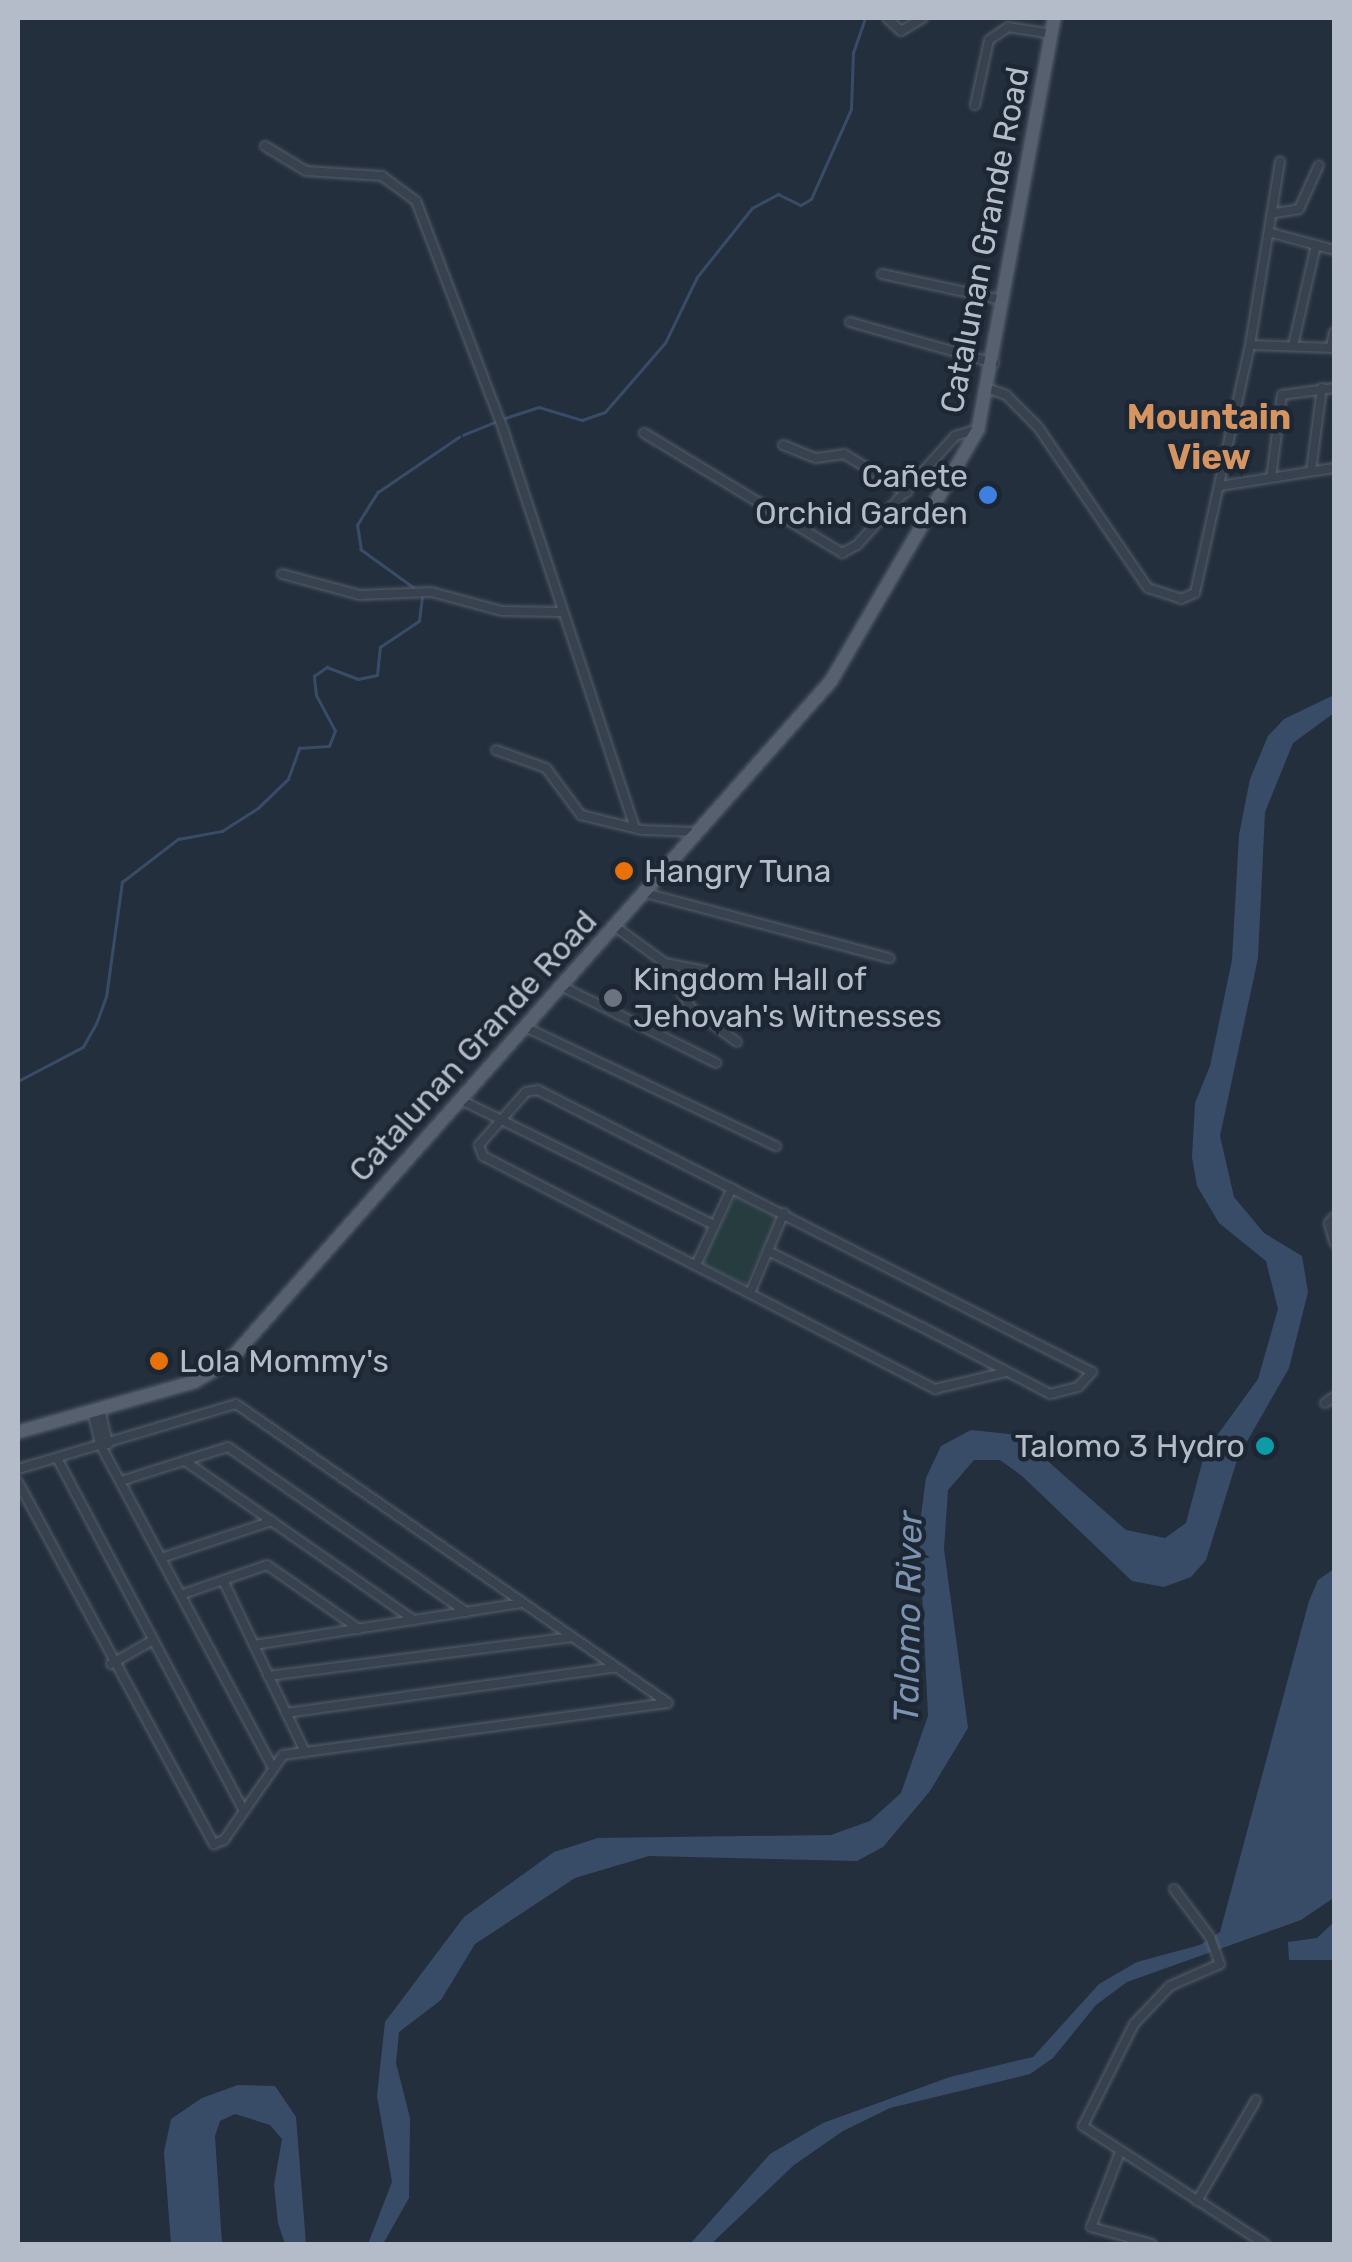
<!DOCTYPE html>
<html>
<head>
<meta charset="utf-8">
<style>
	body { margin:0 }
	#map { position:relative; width:1352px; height:2262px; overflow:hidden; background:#242f3e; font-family:Rubik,sans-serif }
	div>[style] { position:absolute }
	.green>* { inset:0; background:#263c3f; transform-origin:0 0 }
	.water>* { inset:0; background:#394c67 }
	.stream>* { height:2.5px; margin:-1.25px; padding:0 1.25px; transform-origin:1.25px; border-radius:1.25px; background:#394c67 }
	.roads { filter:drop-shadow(0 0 2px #565f6c) drop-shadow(0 0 2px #565f6c) }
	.street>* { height:8px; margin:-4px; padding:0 4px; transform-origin:4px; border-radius:4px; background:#38414e }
	.primary>* { height:12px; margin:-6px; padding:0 6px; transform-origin:6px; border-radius:6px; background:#56606e }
	.dots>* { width:28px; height:28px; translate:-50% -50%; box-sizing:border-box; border:5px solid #1d2633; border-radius:50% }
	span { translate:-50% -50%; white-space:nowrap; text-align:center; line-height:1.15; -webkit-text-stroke:9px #1d2633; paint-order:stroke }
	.street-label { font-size:32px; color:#b4bcc9 }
	.poi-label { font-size:32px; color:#b4bcc9 }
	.right { translate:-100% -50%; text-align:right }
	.left { translate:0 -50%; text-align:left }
	.neighbourhood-label { font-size:35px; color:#d59563; font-weight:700 }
	.water-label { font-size:35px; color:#7c92b1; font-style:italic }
	.frame { position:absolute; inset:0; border:20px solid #b4bcc9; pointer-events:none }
</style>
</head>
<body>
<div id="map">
	<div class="green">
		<div style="left:735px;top:1196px;width:48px;height:75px;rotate:26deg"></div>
	</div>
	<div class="water">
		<div style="clip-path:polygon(1334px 695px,1334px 713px,1293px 743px,1265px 812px,1258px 958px,1220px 1136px,1234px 1197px,1264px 1233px,1302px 1256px,1308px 1292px,1289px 1368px,1238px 1457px,1206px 1560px,1191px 1577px,1164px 1587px,1132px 1581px,1022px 1476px,1000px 1460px,974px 1460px,948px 1490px,944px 1549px,968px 1728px,930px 1791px,883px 1847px,857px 1861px,649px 1856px,575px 1878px,475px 1944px,441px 2000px,399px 2032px,396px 2063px,410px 2118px,409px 2198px,383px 2244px,368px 2244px,392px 2182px,377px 2096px,385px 2022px,464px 1917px,554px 1852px,598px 1838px,831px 1835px,870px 1821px,901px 1793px,928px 1716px,919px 1530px,926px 1478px,941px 1446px,971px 1430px,1018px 1435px,1126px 1530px,1165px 1538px,1186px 1523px,1205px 1452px,1258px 1379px,1278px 1309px,1266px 1261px,1219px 1223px,1197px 1186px,1192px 1157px,1195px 1103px,1210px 1066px,1232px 960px,1239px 835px,1250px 779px,1268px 736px,1284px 719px)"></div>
		<div style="clip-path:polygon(1334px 1569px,1332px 1899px,1301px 1920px,1127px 1982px,1096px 2005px,1053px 2058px,1030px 2074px,890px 2108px,843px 2131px,794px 2165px,711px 2244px,690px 2244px,770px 2154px,823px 2123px,950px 2077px,1033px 2057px,1099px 1984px,1137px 1962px,1200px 1945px,1220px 1932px,1309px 1601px,1318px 1580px)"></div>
		<div style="clip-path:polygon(1334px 1922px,1334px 1960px,1289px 1960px,1288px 1942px,1317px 1938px)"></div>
		<div style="clip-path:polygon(238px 2085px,275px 2086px,296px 2117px,306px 2244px,285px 2244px,278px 2223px,274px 2185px,282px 2139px,270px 2125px,235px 2114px,220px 2121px,215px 2136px,222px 2244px,171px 2244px,164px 2152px,171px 2119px,202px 2098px)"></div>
	</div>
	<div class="stream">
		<div style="left:505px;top:418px;width:36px;rotate:-18deg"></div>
		<div style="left:539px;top:407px;width:45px;rotate:16.8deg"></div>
		<div style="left:582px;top:420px;width:24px;rotate:-19deg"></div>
		<div style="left:605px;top:412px;width:91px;rotate:-49deg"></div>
		<div style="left:665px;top:343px;width:73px;rotate:-64.1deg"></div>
		<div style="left:697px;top:277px;width:88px;rotate:-51.4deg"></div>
		<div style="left:752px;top:208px;width:30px;rotate:-28deg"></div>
		<div style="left:778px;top:194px;width:25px;rotate:26deg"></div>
		<div style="left:801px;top:205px;width:12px;rotate:-31deg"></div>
		<div style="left:811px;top:199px;width:98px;rotate:-66deg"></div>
		<div style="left:851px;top:109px;width:56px;rotate:-88deg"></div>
		<div style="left:853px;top:53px;width:37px;rotate:-71deg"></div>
		<div style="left:463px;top:435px;width:37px;rotate:-22deg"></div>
		<div style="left:415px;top:589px;width:67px;rotate:-144.2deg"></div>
		<div style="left:361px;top:550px;width:25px;rotate:-99deg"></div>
		<div style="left:357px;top:525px;width:39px;rotate:-58deg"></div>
		<div style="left:378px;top:492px;width:98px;rotate:-34.2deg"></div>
		<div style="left:18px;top:1081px;width:73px;rotate:-27.6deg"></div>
		<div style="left:83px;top:1047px;width:26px;rotate:-61deg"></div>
		<div style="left:96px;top:1024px;width:29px;rotate:-70deg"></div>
		<div style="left:106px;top:997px;width:116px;rotate:-82.1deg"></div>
		<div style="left:122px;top:882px;width:71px;rotate:-37.5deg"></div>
		<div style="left:178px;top:839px;width:45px;rotate:-10.3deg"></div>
		<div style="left:222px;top:831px;width:43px;rotate:-32.6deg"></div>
		<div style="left:258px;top:808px;width:42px;rotate:-44deg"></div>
		<div style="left:288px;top:779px;width:33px;rotate:-70deg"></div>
		<div style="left:299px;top:748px;width:30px;rotate:-4deg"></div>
		<div style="left:329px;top:746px;width:16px;rotate:-68deg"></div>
		<div style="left:335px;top:731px;width:40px;rotate:-118deg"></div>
		<div style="left:316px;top:696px;width:20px;rotate:-96deg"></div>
		<div style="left:314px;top:676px;width:16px;rotate:-35deg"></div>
		<div style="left:327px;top:667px;width:33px;rotate:21deg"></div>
		<div style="left:358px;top:679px;width:19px;rotate:-12deg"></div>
		<div style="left:377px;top:675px;width:28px;rotate:-84deg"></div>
		<div style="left:380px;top:647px;width:47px;rotate:-33.7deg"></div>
		<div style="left:419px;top:621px;width:24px;rotate:-83deg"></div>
	</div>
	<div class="roads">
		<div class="street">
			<div style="left:887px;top:18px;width:19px;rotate:43deg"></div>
			<div style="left:901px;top:31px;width:26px;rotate:-31deg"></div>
			<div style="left:975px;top:105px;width:66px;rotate:-77.8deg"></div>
			<div style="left:989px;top:40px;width:23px;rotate:-34deg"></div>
			<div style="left:1008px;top:27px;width:45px;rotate:9deg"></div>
			<div style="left:265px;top:146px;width:48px;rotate:31.4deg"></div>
			<div style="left:306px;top:171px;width:76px;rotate:3.8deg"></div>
			<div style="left:382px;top:176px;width:42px;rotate:36.3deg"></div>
			<div style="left:416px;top:201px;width:244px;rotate:69.1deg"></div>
			<div style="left:503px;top:429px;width:420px;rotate:71.7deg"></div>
			<div style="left:1275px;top:213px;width:24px;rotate:-9deg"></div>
			<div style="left:1299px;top:209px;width:48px;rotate:-65.6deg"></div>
			<div style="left:1272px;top:233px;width:64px;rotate:15.3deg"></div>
			<div style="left:882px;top:274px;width:123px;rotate:12.2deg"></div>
			<div style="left:850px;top:322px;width:150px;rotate:15.9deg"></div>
			<div style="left:1250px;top:345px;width:84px;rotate:2deg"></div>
			<div style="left:1293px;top:346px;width:104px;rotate:-77.2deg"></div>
			<div style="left:1331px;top:347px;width:15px;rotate:-79deg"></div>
			<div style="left:989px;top:389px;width:18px;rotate:19deg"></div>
			<div style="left:1006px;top:395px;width:45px;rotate:45deg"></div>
			<div style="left:1038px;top:427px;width:195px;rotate:55.7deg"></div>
			<div style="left:1148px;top:588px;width:35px;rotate:18deg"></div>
			<div style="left:1181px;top:599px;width:15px;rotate:-23deg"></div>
			<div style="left:1195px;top:593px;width:254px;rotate:-77.5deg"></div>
			<div style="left:1250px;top:345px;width:186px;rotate:-80.7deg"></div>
			<div style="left:644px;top:433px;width:232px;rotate:31.2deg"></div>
			<div style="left:842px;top:553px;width:17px;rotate:-28deg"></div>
			<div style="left:857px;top:545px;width:147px;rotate:-48deg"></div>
			<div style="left:955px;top:436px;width:24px;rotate:-17deg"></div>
			<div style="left:783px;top:445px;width:35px;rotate:22deg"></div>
			<div style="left:816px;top:458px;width:28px;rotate:-8deg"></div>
			<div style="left:844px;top:454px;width:74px;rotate:31.1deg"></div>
			<div style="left:1311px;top:471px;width:84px;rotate:-82.5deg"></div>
			<div style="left:1271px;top:478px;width:84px;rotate:-82.5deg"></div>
			<div style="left:1282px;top:395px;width:52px;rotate:-7.7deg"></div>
			<div style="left:1220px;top:486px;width:115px;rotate:-9deg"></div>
			<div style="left:282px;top:574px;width:81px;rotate:15.1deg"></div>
			<div style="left:360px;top:595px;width:71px;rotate:-2.4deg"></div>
			<div style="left:431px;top:592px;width:73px;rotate:15deg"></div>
			<div style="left:502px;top:611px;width:60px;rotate:1deg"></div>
			<div style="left:496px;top:750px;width:53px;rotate:19.8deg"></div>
			<div style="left:546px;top:768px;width:59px;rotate:53.3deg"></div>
			<div style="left:581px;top:815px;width:63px;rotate:13.8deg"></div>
			<div style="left:642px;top:830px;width:55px;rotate:2.1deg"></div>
			<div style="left:649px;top:894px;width:249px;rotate:14.9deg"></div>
			<div style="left:617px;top:928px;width:59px;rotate:36.1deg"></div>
			<div style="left:665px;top:963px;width:46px;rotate:11.3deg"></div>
			<div style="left:665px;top:963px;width:52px;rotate:60deg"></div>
			<div style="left:691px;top:1008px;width:57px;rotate:36.5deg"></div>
			<div style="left:563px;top:987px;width:171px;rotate:26.4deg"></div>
			<div style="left:525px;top:1027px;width:278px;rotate:25.4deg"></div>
			<div style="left:459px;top:1099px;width:284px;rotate:26.3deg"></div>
			<div style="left:1334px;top:1217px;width:8px;rotate:130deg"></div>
			<div style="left:1329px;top:1223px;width:20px;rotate:75deg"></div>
			<div style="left:768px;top:1251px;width:172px;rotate:26.3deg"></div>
			<div style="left:922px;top:1327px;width:144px;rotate:27.6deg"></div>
			<div style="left:1050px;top:1394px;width:29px;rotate:-14deg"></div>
			<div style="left:1078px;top:1387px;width:21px;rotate:-47deg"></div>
			<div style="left:1092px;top:1372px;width:622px;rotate:-153.02deg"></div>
			<div style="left:538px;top:1090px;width:12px;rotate:171deg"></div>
			<div style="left:526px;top:1092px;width:71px;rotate:131.6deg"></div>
			<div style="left:479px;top:1145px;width:12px;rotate:70deg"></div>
			<div style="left:483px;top:1156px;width:509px;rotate:27.27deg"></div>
			<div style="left:935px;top:1389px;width:73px;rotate:-13.5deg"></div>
			<div style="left:696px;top:1265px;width:85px;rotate:-64.9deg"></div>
			<div style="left:750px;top:1293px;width:87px;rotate:-67deg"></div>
			<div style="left:1325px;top:1403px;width:11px;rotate:-34deg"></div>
			<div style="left:100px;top:1409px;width:36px;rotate:77deg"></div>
			<div style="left:92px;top:1411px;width:34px;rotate:76deg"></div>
			<div style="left:100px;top:1444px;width:365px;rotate:61.9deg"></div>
			<div style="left:57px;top:1458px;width:398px;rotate:62.1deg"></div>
			<div style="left:185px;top:1461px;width:279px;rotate:34.8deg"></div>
			<div style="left:18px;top:1469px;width:227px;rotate:-16.6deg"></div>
			<div style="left:236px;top:1404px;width:525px;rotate:34.69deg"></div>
			<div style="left:124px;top:1480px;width:109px;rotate:-17.6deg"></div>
			<div style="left:228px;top:1447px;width:290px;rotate:34.7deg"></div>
			<div style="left:18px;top:1482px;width:412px;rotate:61.6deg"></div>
			<div style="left:214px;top:1844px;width:11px;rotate:-22deg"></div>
			<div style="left:224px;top:1840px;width:103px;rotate:-55.2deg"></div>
			<div style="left:283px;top:1755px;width:388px;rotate:-7.7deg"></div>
			<div style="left:164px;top:1557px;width:114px;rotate:-18.4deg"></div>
			<div style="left:223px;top:1580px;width:191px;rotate:64.5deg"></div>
			<div style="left:183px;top:1594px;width:89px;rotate:-19deg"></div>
			<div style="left:267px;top:1565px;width:112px;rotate:34.8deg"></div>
			<div style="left:254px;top:1645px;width:272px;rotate:-8.9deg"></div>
			<div style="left:111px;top:1664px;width:48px;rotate:-29.7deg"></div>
			<div style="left:268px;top:1676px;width:305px;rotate:-7.3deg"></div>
			<div style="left:286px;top:1713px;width:333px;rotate:-7.9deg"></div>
			<div style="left:1174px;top:1889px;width:60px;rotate:53.1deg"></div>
			<div style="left:1210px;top:1937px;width:29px;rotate:70deg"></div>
			<div style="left:1220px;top:1964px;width:55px;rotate:156.3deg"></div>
			<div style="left:1170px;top:1986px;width:52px;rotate:133.5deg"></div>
			<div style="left:1134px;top:2024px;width:114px;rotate:116.6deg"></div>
			<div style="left:1083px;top:2126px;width:217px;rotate:33deg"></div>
			<div style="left:1120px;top:2152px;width:80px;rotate:111.1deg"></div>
			<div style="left:1091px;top:2227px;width:63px;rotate:15.6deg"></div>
			<div style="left:1197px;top:2201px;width:117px;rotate:-59.7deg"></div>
		</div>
		<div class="primary">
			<div style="left:18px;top:1432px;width:183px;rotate:-15.9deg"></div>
			<div style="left:194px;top:1382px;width:41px;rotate:-31deg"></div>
			<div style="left:229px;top:1361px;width:908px;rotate:-48.48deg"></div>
			<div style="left:831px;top:681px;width:292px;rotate:-59.7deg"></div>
			<div style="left:978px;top:429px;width:418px;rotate:-79.5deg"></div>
		</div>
	</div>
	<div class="dots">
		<div style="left:988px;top:495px;background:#3f7fe0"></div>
		<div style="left:624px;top:871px;background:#e8710a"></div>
		<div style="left:613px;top:998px;background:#6b7280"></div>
		<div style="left:159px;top:1361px;background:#e8710a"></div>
		<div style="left:1265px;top:1446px;background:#0f9aa8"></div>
	</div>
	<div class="street-label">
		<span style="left:985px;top:240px;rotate:-79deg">Catalunan Grande Road</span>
		<span style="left:473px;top:1046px;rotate:-48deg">Catalunan Grande Road</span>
	</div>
	<div class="poi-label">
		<span class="right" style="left:968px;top:495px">Cañete<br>Orchid Garden</span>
		<span class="left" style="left:644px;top:871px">Hangry Tuna</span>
		<span class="left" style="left:633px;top:998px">Kingdom Hall of<br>Jehovah's Witnesses</span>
		<span class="left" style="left:179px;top:1361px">Lola Mommy's</span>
		<span class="right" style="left:1245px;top:1446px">Talomo 3 Hydro</span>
	</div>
	<div class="neighbourhood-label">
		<span style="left:1209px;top:437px">Mountain<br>View</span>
	</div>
	<div class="water-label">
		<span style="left:908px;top:1617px;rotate:-89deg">Talomo River</span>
	</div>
	<div class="frame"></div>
</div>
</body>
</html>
